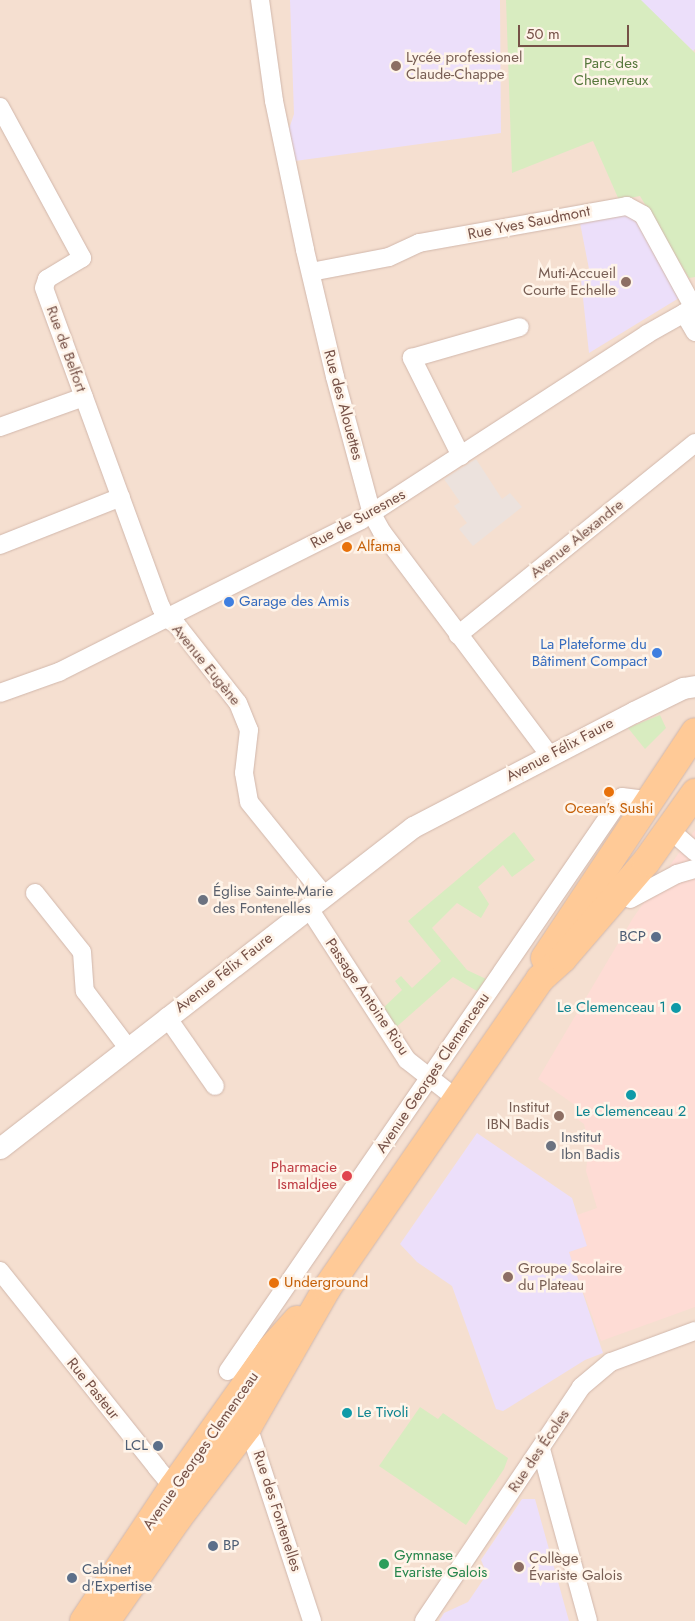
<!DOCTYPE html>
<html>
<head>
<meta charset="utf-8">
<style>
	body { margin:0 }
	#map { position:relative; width:695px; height:1621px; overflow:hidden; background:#fdefe2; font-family:Jost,sans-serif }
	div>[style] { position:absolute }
	.residential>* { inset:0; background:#f5dfd0; transform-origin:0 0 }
	.commercial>* { inset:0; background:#fedcd5 }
	.industrial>* { inset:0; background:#ece2dd }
	.education>* { inset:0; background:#ecdffa }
	.green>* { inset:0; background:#d8ecc0 }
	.roads { filter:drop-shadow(0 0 1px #d1b7ab) drop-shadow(0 0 1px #d1b7ab) }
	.minor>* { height:18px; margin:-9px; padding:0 9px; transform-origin:9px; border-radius:9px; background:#fff }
	.tertiary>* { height:21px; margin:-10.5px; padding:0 10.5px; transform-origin:10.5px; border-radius:10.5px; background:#fff }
	.primary>* { height:28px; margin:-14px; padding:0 14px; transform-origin:14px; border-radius:14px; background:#ffca97 }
	.dots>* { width:14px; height:14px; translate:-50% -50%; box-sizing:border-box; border:2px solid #fff4e9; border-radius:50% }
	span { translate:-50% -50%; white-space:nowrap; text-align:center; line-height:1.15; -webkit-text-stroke:5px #fff4e9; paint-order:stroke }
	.education-label { font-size:15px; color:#785e54 }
	.left { translate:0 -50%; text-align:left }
	.right { translate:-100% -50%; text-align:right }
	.park-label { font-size:15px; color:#56773c }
	.street-label { font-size:15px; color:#765147 }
	.food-label { font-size:15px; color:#c56008 }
	.shop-label { font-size:15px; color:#366cbe }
	.worship-label { font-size:15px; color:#5b616d }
	.service-label { font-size:15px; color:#4e5e75 }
	.culture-label { font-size:15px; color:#0d838f }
	.health-label { font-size:15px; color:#be3a42 }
	.leisure-label { font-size:15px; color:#27864d }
	.scale { position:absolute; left:518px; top:25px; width:111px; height:22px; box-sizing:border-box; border:2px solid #765147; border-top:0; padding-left:6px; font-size:15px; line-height:18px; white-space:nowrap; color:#765147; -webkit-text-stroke:4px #fff4e9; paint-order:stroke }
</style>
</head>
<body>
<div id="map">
	<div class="residential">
		<div style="left:0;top:0;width:695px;height:1621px"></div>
	</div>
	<div class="commercial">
		<div style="clip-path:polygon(695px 830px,695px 1307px,601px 1341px,569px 1252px,587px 1246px,577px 1215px,597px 1208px,586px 1171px,589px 1145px,584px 1124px,577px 1119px,582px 1110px,538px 1079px,633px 918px)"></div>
	</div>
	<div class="industrial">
		<div style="clip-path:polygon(476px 459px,502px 499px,510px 493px,522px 507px,473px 546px,459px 529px,467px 523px,454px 506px,460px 502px,444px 479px)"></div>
	</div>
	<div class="education">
		<div style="clip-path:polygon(290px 0,500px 0,501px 133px,295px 161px,289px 129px,294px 114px)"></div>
		<div style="clip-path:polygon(640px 0,695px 0,695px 49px,693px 51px)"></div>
		<div style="clip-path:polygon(630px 214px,635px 217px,679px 298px,589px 353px,580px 271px,589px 269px,580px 223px)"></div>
		<div style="clip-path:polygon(477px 1133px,572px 1198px,587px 1246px,569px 1252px,603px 1353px,585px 1360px,503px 1411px,496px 1409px,452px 1286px,417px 1262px,400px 1244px)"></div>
		<div style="clip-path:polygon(522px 1499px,535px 1499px,569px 1621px,439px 1621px,444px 1613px,468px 1602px,487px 1574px,481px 1560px)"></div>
	</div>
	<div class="green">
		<div style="clip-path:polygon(506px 0,641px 0,695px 53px,695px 277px,689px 278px,640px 196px,619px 200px,593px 141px,512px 173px)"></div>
		<div style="clip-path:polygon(660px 715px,666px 728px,645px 749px,628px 728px)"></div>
		<div style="clip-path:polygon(514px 832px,535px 860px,512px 877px,503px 865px,478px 887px,489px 904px,481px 918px,457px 903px,432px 928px,467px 970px,486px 979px,477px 991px,453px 977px,393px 1030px,381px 1010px,402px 990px,395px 981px,401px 976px,412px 988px,441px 961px,408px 921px)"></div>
		<div style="clip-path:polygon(420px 1407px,438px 1419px,443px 1413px,508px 1458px,504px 1469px,466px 1525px,379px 1466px)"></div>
	</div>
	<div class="roads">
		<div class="minor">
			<div style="left:260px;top:0;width:102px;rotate:82.1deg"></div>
			<div style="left:274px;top:101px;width:152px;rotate:78.2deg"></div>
			<div style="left:305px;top:250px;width:130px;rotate:76.7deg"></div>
			<div style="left:335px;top:377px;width:142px;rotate:74.9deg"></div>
			<div style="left:372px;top:514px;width:21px;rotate:61deg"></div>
			<div style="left:382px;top:532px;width:280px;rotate:53.1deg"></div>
			<div style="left:0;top:107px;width:172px;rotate:61.5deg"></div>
			<div style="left:82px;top:258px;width:41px;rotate:149deg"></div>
			<div style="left:47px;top:279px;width:9px;rotate:108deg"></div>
			<div style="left:44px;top:288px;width:340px;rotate:69.9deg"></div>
			<div style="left:161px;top:607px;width:12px;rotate:66deg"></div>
			<div style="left:166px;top:618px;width:12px;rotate:31deg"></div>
			<div style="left:176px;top:624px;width:100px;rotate:51.9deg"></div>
			<div style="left:238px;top:703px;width:29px;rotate:68deg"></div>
			<div style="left:249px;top:730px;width:43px;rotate:96.6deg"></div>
			<div style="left:244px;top:773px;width:29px;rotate:80deg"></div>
			<div style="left:249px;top:802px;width:119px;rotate:51.1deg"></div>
			<div style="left:311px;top:272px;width:79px;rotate:-10.9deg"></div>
			<div style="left:389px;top:257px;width:33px;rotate:-25deg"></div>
			<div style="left:419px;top:243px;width:211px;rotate:-10.1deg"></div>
			<div style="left:627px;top:206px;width:18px;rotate:29deg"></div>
			<div style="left:643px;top:215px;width:106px;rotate:61.3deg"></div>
			<div style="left:684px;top:313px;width:22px;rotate:60deg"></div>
			<div style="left:0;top:427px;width:89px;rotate:-19.7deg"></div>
			<div style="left:461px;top:456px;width:110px;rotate:-116.6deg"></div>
			<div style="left:412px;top:358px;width:112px;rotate:-16deg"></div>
			<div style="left:0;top:545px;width:130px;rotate:-21.6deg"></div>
			<div style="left:458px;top:635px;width:305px;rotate:-39deg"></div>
			<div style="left:0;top:693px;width:63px;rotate:-19.6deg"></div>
			<div style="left:59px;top:672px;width:338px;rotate:-26.7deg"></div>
			<div style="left:361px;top:520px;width:341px;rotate:-33deg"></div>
			<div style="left:647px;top:334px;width:55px;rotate:-29.4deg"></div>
			<div style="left:670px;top:830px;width:33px;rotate:41deg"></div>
			<div style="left:35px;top:893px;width:75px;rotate:51.5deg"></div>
			<div style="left:82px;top:952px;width:39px;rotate:86deg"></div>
			<div style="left:85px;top:991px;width:71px;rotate:53deg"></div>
			<div style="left:630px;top:899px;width:53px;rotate:-28deg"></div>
			<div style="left:677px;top:874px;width:19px;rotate:-16deg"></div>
			<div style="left:308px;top:907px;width:182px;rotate:57.1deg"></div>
			<div style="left:407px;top:1060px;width:63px;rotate:38deg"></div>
			<div style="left:167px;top:1017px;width:84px;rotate:55.2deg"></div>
			<div style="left:0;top:1271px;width:252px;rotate:51.4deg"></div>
			<div style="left:157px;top:1468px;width:25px;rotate:50deg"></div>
			<div style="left:173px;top:1487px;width:9px;rotate:21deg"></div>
			<div style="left:228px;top:1371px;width:696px;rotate:-55.53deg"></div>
			<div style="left:622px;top:797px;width:26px;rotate:7deg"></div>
			<div style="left:242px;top:1423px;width:7px;rotate:27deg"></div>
			<div style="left:248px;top:1426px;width:205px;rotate:71.8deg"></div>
			<div style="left:541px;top:1449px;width:178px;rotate:74.7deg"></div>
			<div style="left:424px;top:1621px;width:282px;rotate:-56.1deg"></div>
			<div style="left:581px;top:1387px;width:39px;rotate:-40deg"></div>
			<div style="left:611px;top:1362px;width:90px;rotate:-20.3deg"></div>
		</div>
		<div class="tertiary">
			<div style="left:0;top:1148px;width:523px;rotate:-37.86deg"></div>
			<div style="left:413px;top:827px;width:249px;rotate:-27.5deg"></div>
			<div style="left:634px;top:712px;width:55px;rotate:-26.1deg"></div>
			<div style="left:683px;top:688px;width:12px;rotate:-9deg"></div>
		</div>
		<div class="primary">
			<div style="left:545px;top:958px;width:271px;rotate:-56.4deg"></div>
			<div style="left:84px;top:1621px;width:161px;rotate:-56.4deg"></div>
			<div style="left:173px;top:1487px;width:169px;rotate:-54.6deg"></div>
			<div style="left:271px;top:1349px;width:39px;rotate:-48deg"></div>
			<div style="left:106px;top:1621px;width:126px;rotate:-55deg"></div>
			<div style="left:178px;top:1518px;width:116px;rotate:-52.7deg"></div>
			<div style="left:248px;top:1426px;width:159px;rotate:-60.2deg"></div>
			<div style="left:327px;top:1288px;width:375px;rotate:-55.4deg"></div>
			<div style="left:540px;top:979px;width:31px;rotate:-42deg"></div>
			<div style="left:563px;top:958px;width:127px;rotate:-49.2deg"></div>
			<div style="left:646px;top:862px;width:85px;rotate:-54.6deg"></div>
		</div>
	</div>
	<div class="dots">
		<div style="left:396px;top:66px;background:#8d6e63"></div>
		<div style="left:626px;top:282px;background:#8d6e63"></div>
		<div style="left:347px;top:547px;background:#e8710a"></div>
		<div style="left:229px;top:602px;background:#3f7fe0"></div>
		<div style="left:657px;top:653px;background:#3f7fe0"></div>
		<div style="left:609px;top:792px;background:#e8710a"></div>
		<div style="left:203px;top:900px;background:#6b7280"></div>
		<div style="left:656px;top:937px;background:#5c6f8a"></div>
		<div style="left:676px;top:1008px;background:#0f9aa8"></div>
		<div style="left:631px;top:1095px;background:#0f9aa8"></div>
		<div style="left:559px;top:1116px;background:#8d6e63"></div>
		<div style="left:551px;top:1146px;background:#6b7280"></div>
		<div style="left:347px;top:1176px;background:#e0444e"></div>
		<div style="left:508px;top:1277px;background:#8d6e63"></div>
		<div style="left:274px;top:1283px;background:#e8710a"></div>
		<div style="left:347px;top:1413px;background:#0f9aa8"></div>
		<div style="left:158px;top:1446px;background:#5c6f8a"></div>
		<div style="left:213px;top:1546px;background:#5c6f8a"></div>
		<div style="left:384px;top:1564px;background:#2e9e5b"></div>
		<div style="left:519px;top:1567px;background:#8d6e63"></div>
		<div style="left:72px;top:1578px;background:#5c6f8a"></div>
	</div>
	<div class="education-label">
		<span class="left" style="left:406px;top:66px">Lycée professionel<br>Claude-Chappe</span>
		<span class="right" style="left:616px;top:282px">Muti-Accueil<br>Courte Echelle</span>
		<span class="right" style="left:549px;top:1116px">Institut<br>IBN Badis</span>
		<span class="left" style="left:518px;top:1277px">Groupe Scolaire<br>du Plateau</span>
		<span class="left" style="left:529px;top:1567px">Collège<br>Évariste Galois</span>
	</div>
	<div class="park-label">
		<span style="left:611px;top:72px">Parc des<br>Chenevreux</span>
	</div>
	<div class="street-label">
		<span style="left:529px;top:223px;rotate:-11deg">Rue Yves Saudmont</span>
		<span style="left:66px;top:349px;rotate:70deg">Rue de Belfort</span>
		<span style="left:343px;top:405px;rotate:75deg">Rue des Alouettes</span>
		<span style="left:358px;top:519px;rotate:-29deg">Rue de Suresnes</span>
		<span style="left:577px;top:539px;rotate:-39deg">Avenue Alexandre</span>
		<span style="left:206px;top:665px;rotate:51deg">Avenue Eugène</span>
		<span style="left:560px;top:750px;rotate:-28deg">Avenue Félix Faure</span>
		<span style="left:224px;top:973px;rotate:-38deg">Avenue Félix Faure</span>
		<span style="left:367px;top:997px;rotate:56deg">Passage Antoine Riou</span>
		<span style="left:433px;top:1073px;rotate:-56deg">Avenue Georges Clemenceau</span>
		<span style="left:93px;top:1389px;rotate:51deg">Rue Pasteur</span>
		<span style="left:201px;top:1451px;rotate:-55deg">Avenue Georges Clemenceau</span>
		<span style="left:539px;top:1451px;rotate:-56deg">Rue des Écoles</span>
		<span style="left:277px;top:1511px;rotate:72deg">Rue des Fontenelles</span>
	</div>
	<div class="food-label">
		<span class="left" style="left:357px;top:547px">Alfama</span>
		<span style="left:609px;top:809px">Ocean's Sushi</span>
		<span class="left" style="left:284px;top:1283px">Underground</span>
	</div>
	<div class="shop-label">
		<span class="left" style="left:239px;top:602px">Garage des Amis</span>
		<span class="right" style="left:647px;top:653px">La Plateforme du<br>Bâtiment Compact</span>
	</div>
	<div class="worship-label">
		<span class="left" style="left:213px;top:900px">Église Sainte-Marie<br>des Fontenelles</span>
		<span class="left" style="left:561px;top:1146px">Institut<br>Ibn Badis</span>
	</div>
	<div class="service-label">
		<span class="right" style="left:646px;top:937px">BCP</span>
		<span class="right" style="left:148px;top:1446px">LCL</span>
		<span class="left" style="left:223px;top:1546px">BP</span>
		<span class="left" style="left:82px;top:1578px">Cabinet<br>d'Expertise</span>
	</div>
	<div class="culture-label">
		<span class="right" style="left:666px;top:1008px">Le Clemenceau 1</span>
		<span style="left:631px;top:1112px">Le Clemenceau 2</span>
		<span class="left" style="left:357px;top:1413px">Le Tivoli</span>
	</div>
	<div class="health-label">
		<span class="right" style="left:337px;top:1176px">Pharmacie<br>Ismaldjee</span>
	</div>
	<div class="leisure-label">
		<span class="left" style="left:394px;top:1564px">Gymnase<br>Evariste Galois</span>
	</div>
	<div class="scale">50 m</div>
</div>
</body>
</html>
